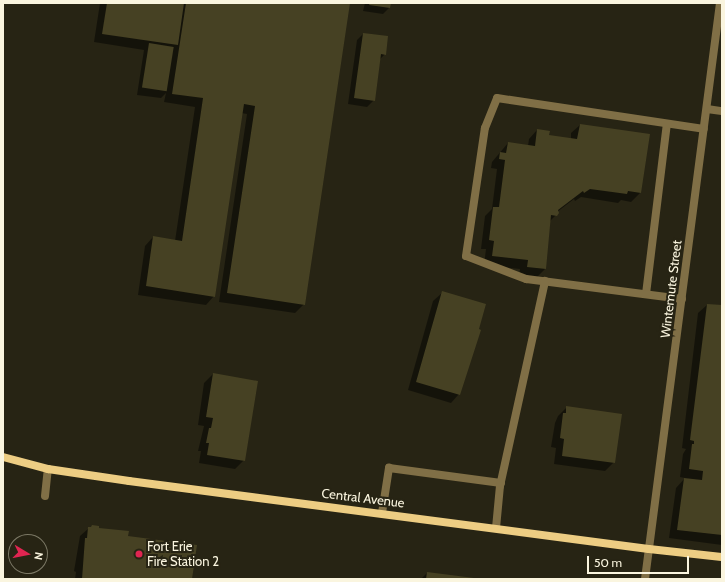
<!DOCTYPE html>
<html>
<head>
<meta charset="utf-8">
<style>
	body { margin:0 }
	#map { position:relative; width:725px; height:582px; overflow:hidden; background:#272414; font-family:Cabin,sans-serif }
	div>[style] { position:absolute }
	.shadow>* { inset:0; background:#0007 }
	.building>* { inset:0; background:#464123; transform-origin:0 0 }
	.lane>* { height:8px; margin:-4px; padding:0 4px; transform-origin:4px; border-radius:4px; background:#806f46 }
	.street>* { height:8px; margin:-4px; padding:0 4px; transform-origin:4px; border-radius:4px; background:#806f46 }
	.secondary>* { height:8px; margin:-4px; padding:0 4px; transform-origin:4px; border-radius:4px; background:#edcd83 }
	.dots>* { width:11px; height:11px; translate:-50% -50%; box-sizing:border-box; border:2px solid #272414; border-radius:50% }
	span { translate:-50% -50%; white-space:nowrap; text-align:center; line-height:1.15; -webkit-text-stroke:4px #272414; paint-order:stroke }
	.street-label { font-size:13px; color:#faf5df }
	.poi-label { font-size:13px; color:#faf5df }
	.left { translate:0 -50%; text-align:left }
	.frame { position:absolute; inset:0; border:4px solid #faf5df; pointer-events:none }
	.north { position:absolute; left:8px; top:534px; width:40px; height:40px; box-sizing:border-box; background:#272414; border:1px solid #7b7865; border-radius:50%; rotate:100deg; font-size:11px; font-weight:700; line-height:16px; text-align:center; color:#faf5df }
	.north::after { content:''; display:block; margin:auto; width:14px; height:18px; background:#e02551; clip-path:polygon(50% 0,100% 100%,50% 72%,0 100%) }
	.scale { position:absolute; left:587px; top:556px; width:102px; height:18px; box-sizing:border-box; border:2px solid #faf5df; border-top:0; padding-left:5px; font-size:12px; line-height:14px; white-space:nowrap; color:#faf5df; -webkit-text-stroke:3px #272414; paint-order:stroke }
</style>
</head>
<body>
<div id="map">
	<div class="shadow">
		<div style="clip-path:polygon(100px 3px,349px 3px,304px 304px,295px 313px,219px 302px,247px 114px,241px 113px,214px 296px,206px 305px,138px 295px,145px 246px,153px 237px,175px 241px,195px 107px,164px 102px,166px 93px,161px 98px,137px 95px,144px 50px,94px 42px)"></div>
		<div style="clip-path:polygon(365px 3px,390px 3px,389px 8px,383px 14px,363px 11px)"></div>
		<div style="clip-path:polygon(363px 34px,385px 54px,379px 60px,374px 100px,367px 107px,348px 104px,357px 40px)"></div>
		<div style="clip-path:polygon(580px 125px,649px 135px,640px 193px,631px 202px,621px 200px,618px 203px,581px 197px,575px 201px,574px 199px,557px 212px,558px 213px,550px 221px,545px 269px,536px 278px,519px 276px,520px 269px,484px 265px,486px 249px,481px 249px,485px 216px,492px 209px,497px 169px,491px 168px,492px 162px,508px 143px,528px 146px,529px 139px,537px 130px,548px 136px,571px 139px,571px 133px)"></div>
		<div style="clip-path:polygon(442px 293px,478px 330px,459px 394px,451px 403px,408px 390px,433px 301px)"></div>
		<div style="clip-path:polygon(707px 305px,722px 306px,722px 545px,669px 538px,676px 488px,685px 478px,680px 477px,683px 454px,686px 449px,682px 448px,698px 313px)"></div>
		<div style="clip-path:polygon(213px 374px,244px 460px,235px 469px,199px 463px,201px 451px,198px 451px,204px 426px,198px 425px,204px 383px)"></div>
		<div style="clip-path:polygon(567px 407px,614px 462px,605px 471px,554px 464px,556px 448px,551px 447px,555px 423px,558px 416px)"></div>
		<div style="clip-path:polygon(89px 528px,127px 536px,191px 579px,75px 579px,76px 572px,74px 571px,80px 536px)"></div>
		<div style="clip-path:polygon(427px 573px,473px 579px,421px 579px)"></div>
	</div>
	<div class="building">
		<div style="clip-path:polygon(107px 3px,184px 3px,178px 45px,102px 34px)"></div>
		<div style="clip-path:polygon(186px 3px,350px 3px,305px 305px,227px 293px,255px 106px,244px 104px,215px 297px,146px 286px,153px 236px,182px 241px,203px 98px,172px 94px)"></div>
		<div style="clip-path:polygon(370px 3px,391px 3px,390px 8px,369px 5px)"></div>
		<div style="clip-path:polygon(363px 33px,388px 36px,386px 55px,381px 54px,375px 101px,354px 98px)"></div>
		<div style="left:149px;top:43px;width:25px;height:45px;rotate:9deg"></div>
		<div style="clip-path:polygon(580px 124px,650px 134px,641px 193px,628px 191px,627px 194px,590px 189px,584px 193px,583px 191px,558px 210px,559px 213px,557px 216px,551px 215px,546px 269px,527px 267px,528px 260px,492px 256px,494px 241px,489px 240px,493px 207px,499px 207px,505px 160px,499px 159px,500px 152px,506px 153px,508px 142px,535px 146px,537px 129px,550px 131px,549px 135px,577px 139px)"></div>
		<div style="clip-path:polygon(442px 291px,486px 304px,479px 329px,481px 330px,460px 395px,416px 382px)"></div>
		<div style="clip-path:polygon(707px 304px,722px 305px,722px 535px,677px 530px,684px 478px,702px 480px,703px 471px,689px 469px,692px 444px,694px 444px,694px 441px,690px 440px)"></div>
		<div style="clip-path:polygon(213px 373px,258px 381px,245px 461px,207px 455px,209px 443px,206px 443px,209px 428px,211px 428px,213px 418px,206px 417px)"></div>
		<div style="clip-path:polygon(566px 406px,622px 414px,615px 463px,562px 456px,564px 439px,560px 438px,563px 413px,566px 413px)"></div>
		<div style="clip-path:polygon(92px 525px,99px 526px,99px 528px,129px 531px,128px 536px,197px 545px,192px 579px,82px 579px,85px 538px,87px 538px,88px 527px,91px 527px)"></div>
		<div style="clip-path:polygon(427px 572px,474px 578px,474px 579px,426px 579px)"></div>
	</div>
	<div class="lane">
		<div style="left:646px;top:294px;width:171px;rotate:-83deg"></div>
		<div style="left:682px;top:299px;width:157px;rotate:-172.7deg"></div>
		<div style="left:526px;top:279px;width:64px;rotate:-159deg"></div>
		<div style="left:466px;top:256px;width:129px;rotate:-81.6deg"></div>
		<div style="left:485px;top:128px;width:32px;rotate:-68deg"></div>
		<div style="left:497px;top:98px;width:209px;rotate:8.5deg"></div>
		<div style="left:45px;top:496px;width:27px;rotate:-84deg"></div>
		<div style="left:382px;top:513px;width:46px;rotate:-81.2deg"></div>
		<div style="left:389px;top:468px;width:113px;rotate:7.6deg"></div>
		<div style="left:496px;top:528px;width:42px;rotate:-84.6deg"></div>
		<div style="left:500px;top:486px;width:210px;rotate:-77.6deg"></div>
	</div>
	<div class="street">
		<div style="left:707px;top:109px;width:15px;rotate:8deg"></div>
		<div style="left:645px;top:579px;width:581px;rotate:-82.58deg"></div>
	</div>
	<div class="secondary">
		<div style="left:3px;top:457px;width:47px;rotate:14.9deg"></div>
		<div style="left:48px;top:469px;width:82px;rotate:8.4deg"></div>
		<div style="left:129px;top:481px;width:524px;rotate:7.45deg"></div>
		<div style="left:649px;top:549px;width:73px;rotate:6.3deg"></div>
	</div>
	<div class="dots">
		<div style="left:139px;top:554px;background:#e02551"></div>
	</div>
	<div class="street-label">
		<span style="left:671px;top:289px;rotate:-83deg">Wintemute Street</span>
		<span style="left:363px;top:498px;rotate:7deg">Central Avenue</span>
	</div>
	<div class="poi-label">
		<span class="left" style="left:147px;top:554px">Fort Erie<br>Fire Station 2</span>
	</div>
	<div class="frame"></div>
	<div class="north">N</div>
	<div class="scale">50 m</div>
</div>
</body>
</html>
